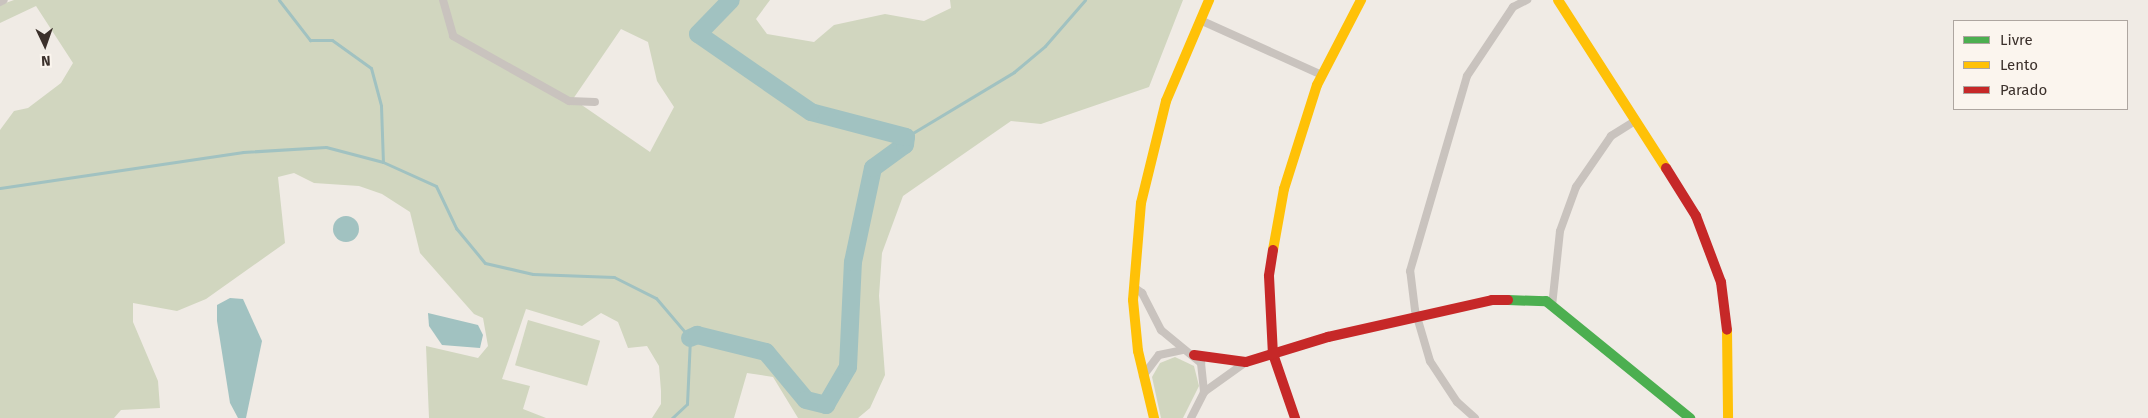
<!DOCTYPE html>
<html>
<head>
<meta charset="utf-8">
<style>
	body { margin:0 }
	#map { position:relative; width:2148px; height:418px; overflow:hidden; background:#f0ebe5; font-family:"Fira Sans",sans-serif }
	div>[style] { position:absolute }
	.green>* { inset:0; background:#d1d6bf; transform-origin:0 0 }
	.water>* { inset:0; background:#a1c2c1 }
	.round { border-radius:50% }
	.stream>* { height:3px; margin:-1.5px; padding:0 1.5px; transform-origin:1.5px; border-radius:1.5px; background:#a1c2c1 }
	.river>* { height:18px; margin:-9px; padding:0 9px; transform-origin:9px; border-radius:9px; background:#a1c2c1 }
	.street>* { height:8px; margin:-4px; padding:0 4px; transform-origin:4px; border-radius:4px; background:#c9c3be }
	.fast>* { height:10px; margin:-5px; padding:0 5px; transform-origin:5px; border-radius:5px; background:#4caf50 }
	.slow>* { height:10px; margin:-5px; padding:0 5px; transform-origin:5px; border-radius:5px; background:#ffc107 }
	.jam>* { height:10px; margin:-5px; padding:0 5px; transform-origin:5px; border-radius:5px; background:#c62828 }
	span { translate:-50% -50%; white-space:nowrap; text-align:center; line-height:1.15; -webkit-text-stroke:4px #fbf5ee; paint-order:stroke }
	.legend { position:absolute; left:1953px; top:20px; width:175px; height:90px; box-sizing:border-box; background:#fbf5ee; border:1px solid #aea6a0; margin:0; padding:6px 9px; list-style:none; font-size:15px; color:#3b302b }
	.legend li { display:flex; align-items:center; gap:10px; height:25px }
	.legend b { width:25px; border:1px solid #aea6a0 }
	.north { position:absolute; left:20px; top:20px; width:50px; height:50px; -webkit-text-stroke:4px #fbf5ee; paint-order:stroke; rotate:177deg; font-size:14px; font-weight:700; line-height:20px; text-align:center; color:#3b302b }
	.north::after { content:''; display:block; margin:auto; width:18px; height:22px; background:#3b302b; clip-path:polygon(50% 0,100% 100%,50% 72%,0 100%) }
</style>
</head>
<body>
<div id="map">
	<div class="green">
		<div style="clip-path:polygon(evenodd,14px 0,770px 0,756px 19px,767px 34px,814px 42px,834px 25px,885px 14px,924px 21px,951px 8px,950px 0,1183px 0,1149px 87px,1041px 124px,1011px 121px,903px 196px,882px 253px,879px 296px,885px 375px,870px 408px,858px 418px,798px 418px,773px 377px,747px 373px,734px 418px,652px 418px,661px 404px,661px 391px,659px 366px,647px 346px,628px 348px,618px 322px,601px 313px,582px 326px,526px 309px,502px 379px,530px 386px,523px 409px,546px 418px,429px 418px,426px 346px,478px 358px,488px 346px,483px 318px,474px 314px,420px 253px,410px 212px,382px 194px,359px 186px,314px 183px,294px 173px,278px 177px,285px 243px,206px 299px,177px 311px,133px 303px,133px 322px,158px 381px,160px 408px,121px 410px,114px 418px,0 418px,0 130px,14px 111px,28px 108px,61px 83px,73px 63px,36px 6px,0 23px,0 5px,14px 0,621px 29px,648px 42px,657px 81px,674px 107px,650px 152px,573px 99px,621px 29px)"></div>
		<div style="left:528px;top:320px;width:75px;height:47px;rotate:16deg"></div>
		<div style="clip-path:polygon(1175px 357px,1194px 366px,1199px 386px,1183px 418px,1161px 418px,1152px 377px,1160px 363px)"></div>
	</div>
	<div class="water">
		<div class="round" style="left:333px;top:216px;width:26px;height:26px"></div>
		<div style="clip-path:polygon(230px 298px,243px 299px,262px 341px,246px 418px,238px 418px,230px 403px,217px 321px,217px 305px)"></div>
		<div style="clip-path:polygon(428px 313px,478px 325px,483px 335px,480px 348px,442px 345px,429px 326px)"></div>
	</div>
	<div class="stream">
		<div style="left:279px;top:0;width:51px;rotate:52.2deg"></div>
		<div style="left:310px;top:40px;width:22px"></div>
		<div style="left:332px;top:40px;width:48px;rotate:35.7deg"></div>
		<div style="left:371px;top:68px;width:39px;rotate:75deg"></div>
		<div style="left:381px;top:106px;width:56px;rotate:88deg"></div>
		<div style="left:906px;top:137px;width:126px;rotate:-31deg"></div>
		<div style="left:1014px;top:72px;width:40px;rotate:-40deg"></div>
		<div style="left:1045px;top:46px;width:61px;rotate:-49deg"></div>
		<div style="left:0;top:188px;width:246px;rotate:-8.4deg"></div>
		<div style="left:243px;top:152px;width:83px;rotate:-3.4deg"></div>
		<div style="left:326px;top:147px;width:59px;rotate:14.7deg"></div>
		<div style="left:383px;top:162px;width:58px;rotate:24.4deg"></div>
		<div style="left:436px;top:186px;width:47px;rotate:64.5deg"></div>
		<div style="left:456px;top:228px;width:45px;rotate:50.4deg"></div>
		<div style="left:485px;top:263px;width:49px;rotate:12.9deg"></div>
		<div style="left:533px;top:274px;width:81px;rotate:2.1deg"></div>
		<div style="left:614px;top:277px;width:47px;rotate:26.6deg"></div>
		<div style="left:656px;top:298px;width:52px;rotate:49.6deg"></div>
		<div style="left:690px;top:338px;width:66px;rotate:92.6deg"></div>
		<div style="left:687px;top:404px;width:21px;rotate:137deg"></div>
	</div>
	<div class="river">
		<div style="left:690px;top:338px;width:8px;rotate:-23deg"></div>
		<div style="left:697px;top:335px;width:71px;rotate:13.8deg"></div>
		<div style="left:766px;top:352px;width:62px;rotate:50.2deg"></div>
		<div style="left:806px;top:400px;width:21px;rotate:14deg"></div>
		<div style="left:826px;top:405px;width:44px;rotate:-59.9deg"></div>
		<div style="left:848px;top:367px;width:105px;rotate:-87.3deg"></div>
		<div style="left:853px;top:262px;width:96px;rotate:-78deg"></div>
		<div style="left:873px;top:168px;width:39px;rotate:-36deg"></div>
		<div style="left:905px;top:145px;width:8px;rotate:-83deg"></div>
		<div style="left:906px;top:137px;width:98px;rotate:-165.3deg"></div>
		<div style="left:811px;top:112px;width:137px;rotate:-145.4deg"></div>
		<div style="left:698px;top:34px;width:47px;rotate:-45.9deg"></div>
	</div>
	<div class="street">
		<div style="left:443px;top:0;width:37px;rotate:74deg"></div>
		<div style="left:453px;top:36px;width:133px;rotate:29.3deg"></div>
		<div style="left:569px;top:101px;width:26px;rotate:2deg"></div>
		<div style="left:0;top:2px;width:4px;rotate:-27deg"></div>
		<div style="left:1200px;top:20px;width:134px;rotate:24.3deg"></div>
		<div style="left:1135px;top:288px;width:9px;rotate:36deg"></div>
		<div style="left:1142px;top:293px;width:42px;rotate:62.8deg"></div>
		<div style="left:1161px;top:330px;width:52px;rotate:39.5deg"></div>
		<div style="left:1201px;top:363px;width:29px;rotate:84deg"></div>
		<div style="left:1552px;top:306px;width:75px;rotate:-83.9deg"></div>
		<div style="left:1560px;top:231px;width:47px;rotate:-70deg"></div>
		<div style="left:1576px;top:187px;width:62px;rotate:-55.5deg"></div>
		<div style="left:1611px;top:136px;width:28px;rotate:-32deg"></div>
		<div style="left:1143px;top:376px;width:26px;rotate:-53deg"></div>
		<div style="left:1159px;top:355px;width:25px;rotate:-12deg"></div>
		<div style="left:1191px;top:418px;width:29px;rotate:-63deg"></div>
		<div style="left:1204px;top:392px;width:52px;rotate:-35.5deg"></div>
		<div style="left:1475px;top:418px;width:24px;rotate:-138deg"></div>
		<div style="left:1457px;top:402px;width:49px;rotate:-123.4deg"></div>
		<div style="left:1430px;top:361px;width:53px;rotate:-106.4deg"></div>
		<div style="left:1415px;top:310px;width:39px;rotate:-97deg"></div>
		<div style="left:1410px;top:271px;width:203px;rotate:-73.7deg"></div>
		<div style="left:1467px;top:76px;width:83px;rotate:-56.3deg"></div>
		<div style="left:1513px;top:7px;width:16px;rotate:-27deg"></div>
	</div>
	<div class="fast">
		<div style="left:1508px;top:300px;width:38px;rotate:2deg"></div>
		<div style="left:1546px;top:301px;width:186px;rotate:39.1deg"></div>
	</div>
	<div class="slow">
		<div style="left:1558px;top:0;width:200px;rotate:57.3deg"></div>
		<div style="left:1273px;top:250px;width:62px;rotate:-79.8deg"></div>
		<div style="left:1284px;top:189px;width:109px;rotate:-72.4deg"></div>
		<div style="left:1317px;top:85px;width:96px;rotate:-62.6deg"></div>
		<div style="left:1727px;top:330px;width:88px;rotate:89.3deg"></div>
		<div style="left:1154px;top:418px;width:69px;rotate:-103.4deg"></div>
		<div style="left:1138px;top:351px;width:51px;rotate:-95.6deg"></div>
		<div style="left:1133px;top:300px;width:97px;rotate:-85.3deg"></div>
		<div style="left:1141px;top:203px;width:105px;rotate:-76.2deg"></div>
		<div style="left:1166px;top:101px;width:110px;rotate:-66.9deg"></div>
	</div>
	<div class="jam">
		<div style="left:1666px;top:168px;width:57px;rotate:58deg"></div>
		<div style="left:1696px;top:216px;width:71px;rotate:69.3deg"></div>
		<div style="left:1721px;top:282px;width:48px;rotate:82.9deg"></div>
		<div style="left:1273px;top:250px;width:26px;rotate:99deg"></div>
		<div style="left:1269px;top:276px;width:78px;rotate:87.1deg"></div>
		<div style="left:1273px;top:354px;width:68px;rotate:71deg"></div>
		<div style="left:1194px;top:355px;width:52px;rotate:7.7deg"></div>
		<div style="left:1246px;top:362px;width:86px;rotate:-17deg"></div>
		<div style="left:1328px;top:337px;width:168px;rotate:-12.7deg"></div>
		<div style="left:1492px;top:300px;width:16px"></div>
	</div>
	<ul class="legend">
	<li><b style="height:6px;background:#4caf50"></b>Livre</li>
	<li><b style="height:6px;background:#ffc107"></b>Lento</li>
	<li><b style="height:6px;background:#c62828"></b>Parado</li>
	</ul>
	<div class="north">N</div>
</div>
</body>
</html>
